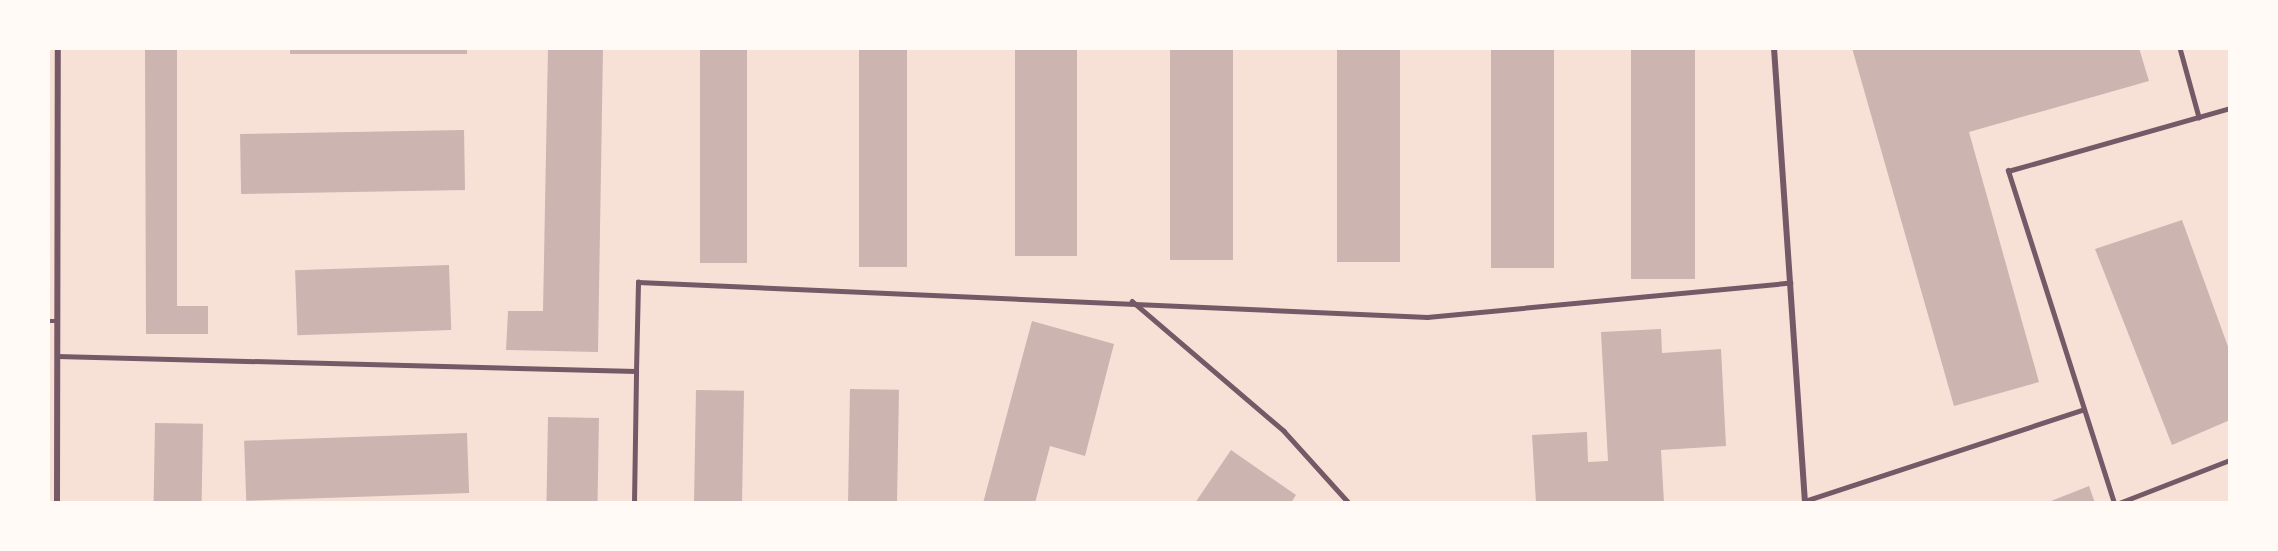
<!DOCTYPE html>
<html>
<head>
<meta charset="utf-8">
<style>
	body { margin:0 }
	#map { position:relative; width:2278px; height:551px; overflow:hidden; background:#f7e1d7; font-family:"Playfair Display",serif }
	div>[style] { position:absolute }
	.building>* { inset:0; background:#ccb4b1; transform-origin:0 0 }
	.service>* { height:4.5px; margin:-2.25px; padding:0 2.25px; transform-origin:2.25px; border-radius:2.25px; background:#755966 }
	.minor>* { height:6px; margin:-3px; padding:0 3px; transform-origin:3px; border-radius:3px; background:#755966 }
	span { translate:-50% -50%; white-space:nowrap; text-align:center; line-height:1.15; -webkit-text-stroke:5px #fffaf5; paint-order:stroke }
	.frame { position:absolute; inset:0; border:50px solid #fffaf5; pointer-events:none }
</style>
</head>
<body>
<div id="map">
	<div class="building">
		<div style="clip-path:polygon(145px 48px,177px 48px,177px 306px,208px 306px,208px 334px,146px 334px)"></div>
		<div style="left:290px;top:48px;width:177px;height:6px"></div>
		<div style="clip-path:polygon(548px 48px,603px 48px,598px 352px,506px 350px,508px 311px,543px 311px)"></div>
		<div style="left:700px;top:48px;width:47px;height:215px"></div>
		<div style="left:859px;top:48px;width:48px;height:219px"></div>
		<div style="left:1015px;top:48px;width:62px;height:208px"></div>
		<div style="left:1170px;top:48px;width:63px;height:212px"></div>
		<div style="left:1337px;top:48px;width:63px;height:214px"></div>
		<div style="left:1491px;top:48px;width:63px;height:220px"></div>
		<div style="left:1631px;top:48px;width:64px;height:231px"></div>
		<div style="clip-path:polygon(1852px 48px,2139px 48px,2149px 81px,1969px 132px,2039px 382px,1954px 406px)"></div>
		<div style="left:464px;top:130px;width:60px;height:224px;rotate:89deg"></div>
		<div style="clip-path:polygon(2182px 220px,2230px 352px,2230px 420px,2172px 445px,2095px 249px)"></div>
		<div style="left:449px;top:265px;width:65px;height:154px;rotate:88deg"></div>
		<div style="clip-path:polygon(1032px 321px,1114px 344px,1085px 456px,1050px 446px,1035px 503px,983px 503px)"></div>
		<div style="clip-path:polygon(1661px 329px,1662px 353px,1721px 349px,1726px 446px,1661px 450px,1664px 503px,1536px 503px,1532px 435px,1587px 432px,1588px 462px,1608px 461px,1601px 332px)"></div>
		<div style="left:850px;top:389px;width:49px;height:114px;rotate:1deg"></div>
		<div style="left:696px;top:390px;width:48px;height:113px;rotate:1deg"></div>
		<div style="left:548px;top:417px;width:51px;height:86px;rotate:1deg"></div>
		<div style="left:155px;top:423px;width:48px;height:80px;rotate:1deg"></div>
		<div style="left:467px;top:433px;width:60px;height:223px;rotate:88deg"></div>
		<div style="clip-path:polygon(1231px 450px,1296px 495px,1291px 503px,1195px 503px)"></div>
		<div style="clip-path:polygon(2089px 486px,2095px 503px,2046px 503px)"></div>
	</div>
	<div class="service">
		<div style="left:2180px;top:48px;width:72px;rotate:74.6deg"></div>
		<div style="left:1132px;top:301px;width:200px;rotate:40.5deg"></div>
		<div style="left:1284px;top:431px;width:97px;rotate:47.9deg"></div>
		<div style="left:48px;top:321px;width:9px"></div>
		<div style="left:57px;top:356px;width:579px;rotate:1.48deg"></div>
		<div style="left:636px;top:371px;width:89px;rotate:-88.7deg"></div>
		<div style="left:638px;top:282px;width:790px;rotate:2.54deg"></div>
		<div style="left:1427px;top:317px;width:365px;rotate:-5.4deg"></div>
		<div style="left:1805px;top:501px;width:292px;rotate:-18.2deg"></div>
		<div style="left:634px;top:503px;width:132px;rotate:-89.1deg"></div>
		<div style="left:2114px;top:503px;width:349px;rotate:-107.7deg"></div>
		<div style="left:2008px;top:171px;width:231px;rotate:-15.8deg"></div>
		<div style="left:2119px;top:503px;width:119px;rotate:-21.2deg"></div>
	</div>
	<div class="minor">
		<div style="left:1774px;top:48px;width:456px;rotate:86.1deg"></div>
		<div style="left:57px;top:503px;width:455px;rotate:-89.9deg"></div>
	</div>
	<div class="frame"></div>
</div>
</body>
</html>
